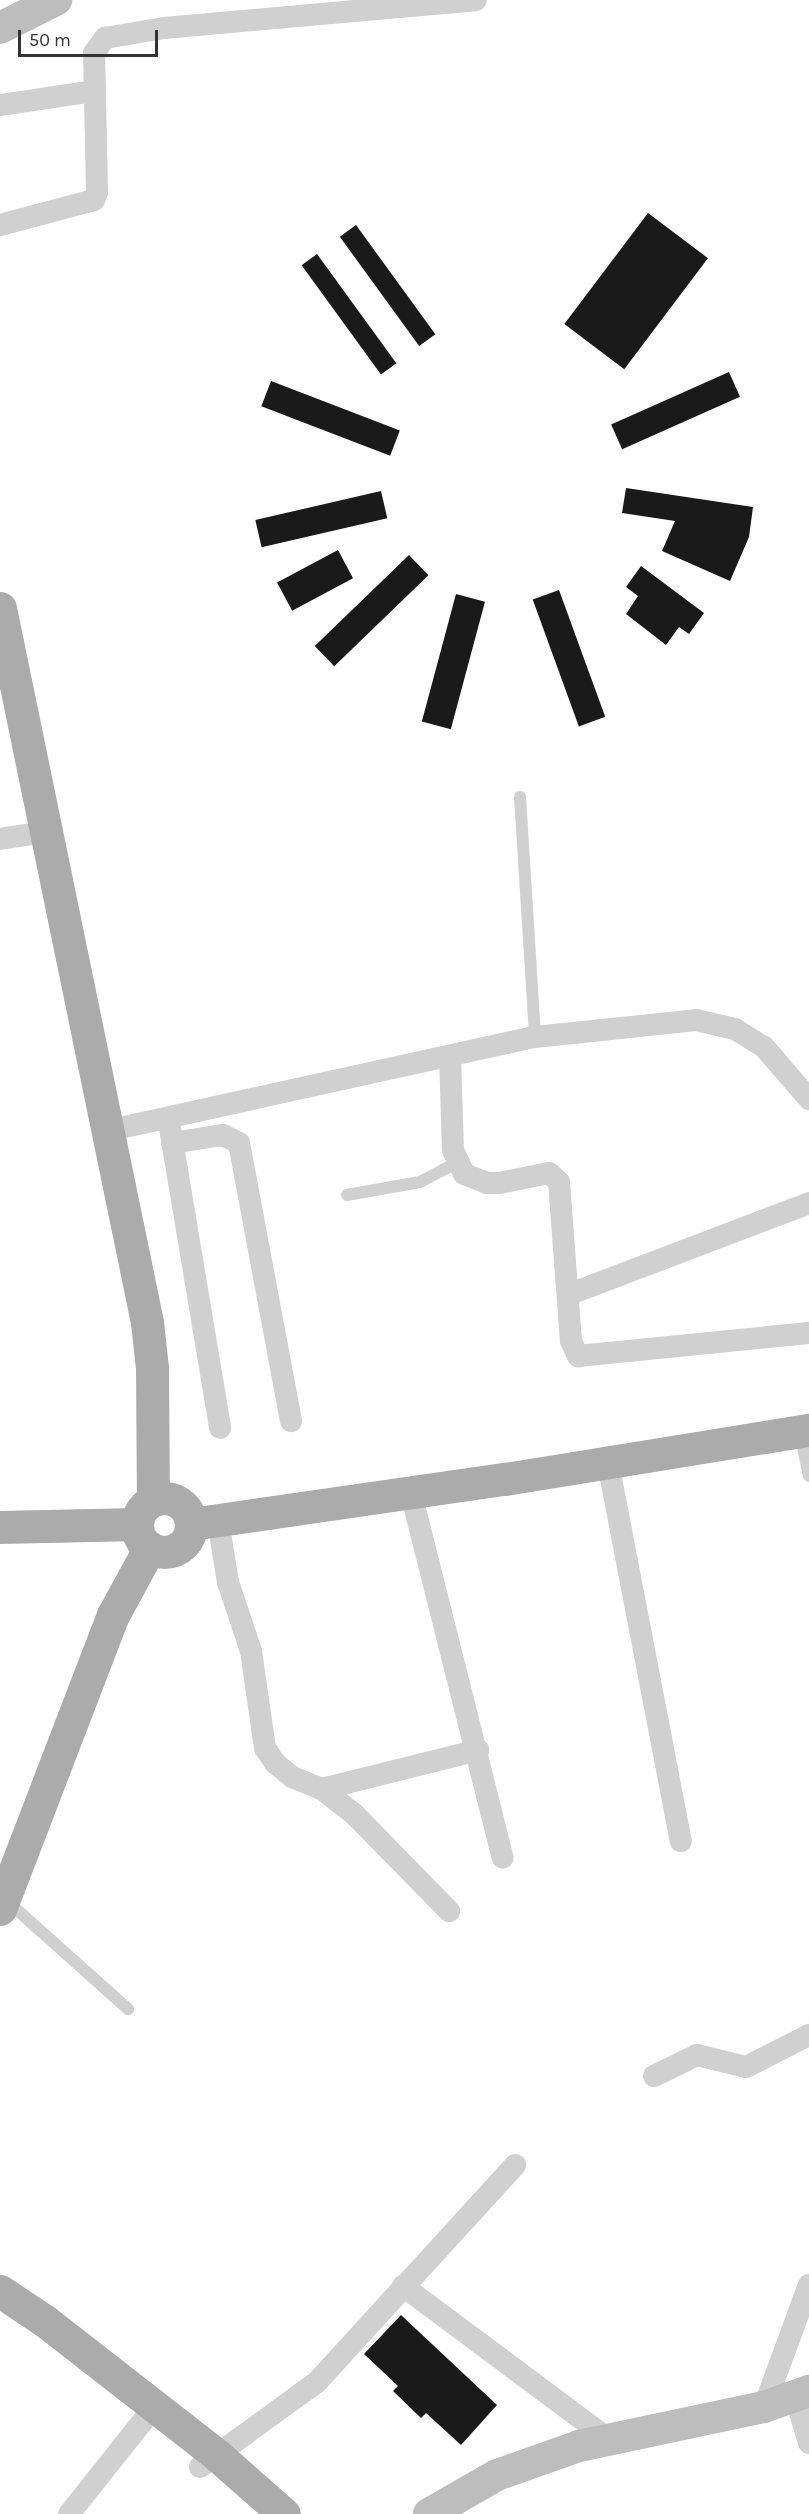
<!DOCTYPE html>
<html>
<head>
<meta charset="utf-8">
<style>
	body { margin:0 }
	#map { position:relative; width:809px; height:2514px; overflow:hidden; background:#fff; font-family:Karla,sans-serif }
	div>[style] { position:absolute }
	.building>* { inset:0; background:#1a1a1a; transform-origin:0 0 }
	.lane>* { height:12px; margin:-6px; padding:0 6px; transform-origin:6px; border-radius:6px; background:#d0d0d0 }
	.street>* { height:22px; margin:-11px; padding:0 11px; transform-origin:11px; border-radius:11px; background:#d0d0d0 }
	.secondary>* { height:32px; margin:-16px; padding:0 16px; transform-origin:16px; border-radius:16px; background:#bdbdbd }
	.primary>* { height:33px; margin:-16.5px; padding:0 16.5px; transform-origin:16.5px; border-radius:16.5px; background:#ababab }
	.primary>.ring { margin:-16.5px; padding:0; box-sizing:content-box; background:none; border:33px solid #ababab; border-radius:50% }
	span { translate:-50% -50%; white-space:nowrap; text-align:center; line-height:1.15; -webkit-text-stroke:6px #fff; paint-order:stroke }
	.scale { position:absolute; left:18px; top:30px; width:140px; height:27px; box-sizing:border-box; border:3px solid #333; border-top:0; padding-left:8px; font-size:18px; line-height:21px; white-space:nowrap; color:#333; -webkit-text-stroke:4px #fff; paint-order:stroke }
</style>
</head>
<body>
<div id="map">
	<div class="building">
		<div style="left:648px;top:213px;width:75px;height:139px;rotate:37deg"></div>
		<div style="left:356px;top:225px;width:135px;height:20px;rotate:54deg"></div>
		<div style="left:317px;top:254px;width:135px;height:19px;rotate:54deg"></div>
		<div style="left:729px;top:372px;width:27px;height:129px;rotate:66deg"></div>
		<div style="left:271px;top:381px;width:138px;height:27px;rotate:21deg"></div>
		<div style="clip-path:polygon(626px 488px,753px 507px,749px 537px,730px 581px,662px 551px,675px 521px,622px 513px)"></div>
		<div style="left:381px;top:491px;width:28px;height:129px;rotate:77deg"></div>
		<div style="left:338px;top:550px;width:32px;height:69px;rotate:62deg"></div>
		<div style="left:409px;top:555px;width:28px;height:131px;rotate:46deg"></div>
		<div style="clip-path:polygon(641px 566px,704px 613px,689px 634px,679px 627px,666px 645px,626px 614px,638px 596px,626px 587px)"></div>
		<div style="left:559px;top:590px;width:135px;height:28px;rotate:70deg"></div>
		<div style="left:456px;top:594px;width:30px;height:132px;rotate:15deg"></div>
		<div style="clip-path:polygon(401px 2315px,497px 2405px,461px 2445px,426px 2413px,421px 2418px,393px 2391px,398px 2386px,364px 2354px)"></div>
	</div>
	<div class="lane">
		<div style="left:520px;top:797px;width:240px;rotate:86.4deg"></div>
		<div style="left:347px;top:1195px;width:74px;rotate:-10.1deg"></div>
		<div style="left:420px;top:1182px;width:41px;rotate:-27.8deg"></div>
		<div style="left:800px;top:1433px;width:44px;rotate:78.2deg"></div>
		<div style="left:6px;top:1900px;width:164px;rotate:41.8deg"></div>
	</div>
	<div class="street">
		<div style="left:0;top:105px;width:96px;rotate:-8.4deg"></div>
		<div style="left:0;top:225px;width:97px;rotate:-14.9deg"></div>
		<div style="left:94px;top:200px;width:9px;rotate:-69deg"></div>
		<div style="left:97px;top:192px;width:139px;rotate:-91.2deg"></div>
		<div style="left:94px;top:53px;width:19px;rotate:-54deg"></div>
		<div style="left:105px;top:38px;width:60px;rotate:-9.6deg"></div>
		<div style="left:164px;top:28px;width:313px;rotate:-5.1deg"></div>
		<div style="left:0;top:839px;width:46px;rotate:-8.8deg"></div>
		<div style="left:450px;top:1056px;width:94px;rotate:88.2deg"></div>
		<div style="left:453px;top:1150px;width:26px;rotate:65deg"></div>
		<div style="left:464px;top:1174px;width:25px;rotate:21deg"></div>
		<div style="left:487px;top:1183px;width:12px"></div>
		<div style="left:499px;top:1183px;width:51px;rotate:-11.3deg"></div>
		<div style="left:549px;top:1173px;width:13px;rotate:42deg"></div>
		<div style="left:559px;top:1182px;width:159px;rotate:85.7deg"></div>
		<div style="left:571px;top:1341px;width:17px;rotate:65deg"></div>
		<div style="left:578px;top:1356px;width:232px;rotate:-5.7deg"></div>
		<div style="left:170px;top:1128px;width:304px;rotate:80.5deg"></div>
		<div style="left:111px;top:1130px;width:434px;rotate:-12.4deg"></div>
		<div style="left:535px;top:1037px;width:162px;rotate:-6deg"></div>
		<div style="left:696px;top:1020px;width:40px;rotate:13deg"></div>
		<div style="left:735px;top:1029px;width:34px;rotate:32deg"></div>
		<div style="left:764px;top:1047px;width:69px;rotate:49.1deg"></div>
		<div style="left:172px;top:1143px;width:52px;rotate:-8.9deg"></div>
		<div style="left:223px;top:1135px;width:18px;rotate:27deg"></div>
		<div style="left:239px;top:1143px;width:283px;rotate:79.4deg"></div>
		<div style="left:570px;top:1294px;width:256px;rotate:-20.8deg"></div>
		<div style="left:608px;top:1463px;width:385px;rotate:79.1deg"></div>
		<div style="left:411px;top:1493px;width:376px;rotate:75.9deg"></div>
		<div style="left:218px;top:1521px;width:62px;rotate:80.7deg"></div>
		<div style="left:228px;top:1582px;width:73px;rotate:71.6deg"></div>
		<div style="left:251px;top:1651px;width:98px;rotate:81.8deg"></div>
		<div style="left:265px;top:1748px;width:18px;rotate:56deg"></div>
		<div style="left:275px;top:1763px;width:22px;rotate:39deg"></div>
		<div style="left:292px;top:1777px;width:32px;rotate:22deg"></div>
		<div style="left:322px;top:1789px;width:41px;rotate:38deg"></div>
		<div style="left:354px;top:1814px;width:136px;rotate:45.6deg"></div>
		<div style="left:322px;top:1789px;width:161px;rotate:-14deg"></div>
		<div style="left:654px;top:2076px;width:48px;rotate:-26deg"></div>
		<div style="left:697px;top:2055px;width:50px;rotate:13.8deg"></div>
		<div style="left:746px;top:2067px;width:71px;rotate:-26.9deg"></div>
		<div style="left:403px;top:2286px;width:256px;rotate:36.7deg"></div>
		<div style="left:795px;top:2396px;width:49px;rotate:73.4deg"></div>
		<div style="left:764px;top:2407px;width:130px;rotate:-69.8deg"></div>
		<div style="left:200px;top:2467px;width:145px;rotate:-36deg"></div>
		<div style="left:317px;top:2382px;width:294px;rotate:-47.6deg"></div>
		<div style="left:69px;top:2514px;width:119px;rotate:-51.5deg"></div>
	</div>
	<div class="secondary">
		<div style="left:0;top:28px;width:63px;rotate:-26.6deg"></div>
		<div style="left:429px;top:2514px;width:78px;rotate:-29.8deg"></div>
		<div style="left:497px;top:2475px;width:87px;rotate:-19.5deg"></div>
		<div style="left:579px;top:2446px;width:189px;rotate:-11.9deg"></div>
		<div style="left:764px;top:2407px;width:48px;rotate:-19.6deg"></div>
	</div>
	<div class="primary">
		<div style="left:0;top:608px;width:729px;rotate:78.37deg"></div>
		<div style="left:147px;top:1322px;width:46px;rotate:83.8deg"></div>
		<div style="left:152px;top:1368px;width:132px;rotate:89.6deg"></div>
		<div class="ring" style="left:137px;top:1498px;width:21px;height:21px"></div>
		<div style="left:191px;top:1524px;width:317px;rotate:-8.2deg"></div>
		<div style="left:505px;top:1479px;width:308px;rotate:-9.2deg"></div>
		<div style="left:0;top:1527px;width:137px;rotate:-1.3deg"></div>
		<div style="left:0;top:1909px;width:315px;rotate:-69deg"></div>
		<div style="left:113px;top:1615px;width:77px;rotate:-61.4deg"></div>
		<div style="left:0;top:2291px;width:54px;rotate:33.7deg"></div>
		<div style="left:45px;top:2321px;width:218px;rotate:37.9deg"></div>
		<div style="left:217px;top:2455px;width:89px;rotate:41.4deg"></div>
	</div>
	<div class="scale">50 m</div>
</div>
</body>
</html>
